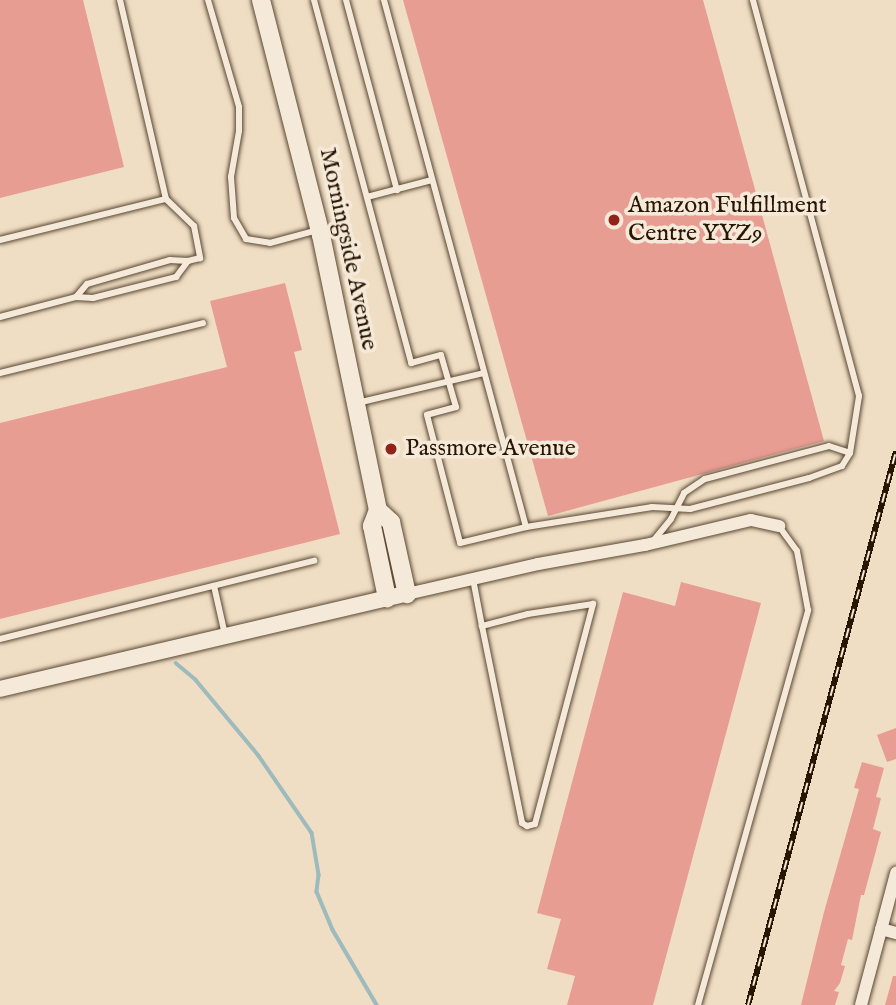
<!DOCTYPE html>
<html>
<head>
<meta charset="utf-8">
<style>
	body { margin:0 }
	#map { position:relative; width:896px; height:1005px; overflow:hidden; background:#efdec4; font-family:"IM FELL English",serif }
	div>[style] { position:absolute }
	.stream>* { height:3.5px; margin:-1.75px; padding:0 1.75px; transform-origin:1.75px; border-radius:1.75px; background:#9dbabd }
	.building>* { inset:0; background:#e89d93 }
	.roads { filter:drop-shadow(0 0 2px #5a4732) drop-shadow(0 0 2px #5a4732) }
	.service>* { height:6px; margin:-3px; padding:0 3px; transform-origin:3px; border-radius:3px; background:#f5ead9 }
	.minor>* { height:12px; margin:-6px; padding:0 6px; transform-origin:6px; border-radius:6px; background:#f5ead9 }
	.tertiary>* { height:16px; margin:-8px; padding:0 8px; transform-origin:8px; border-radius:8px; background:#f5ead9 }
	.secondary>* { height:18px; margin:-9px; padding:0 9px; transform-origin:9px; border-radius:9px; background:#f5ead9 }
	.rail>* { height:6px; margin-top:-3px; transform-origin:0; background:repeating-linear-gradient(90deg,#f5ead9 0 10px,#281502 0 20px); box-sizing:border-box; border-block:2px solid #281502 }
	.dots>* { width:19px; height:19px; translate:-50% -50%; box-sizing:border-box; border:4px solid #f5ead9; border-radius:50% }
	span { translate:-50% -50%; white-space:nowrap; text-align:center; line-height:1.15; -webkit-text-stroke:7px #f5ead9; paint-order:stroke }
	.poi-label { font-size:24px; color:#281502 }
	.left { translate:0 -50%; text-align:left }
	.street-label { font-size:24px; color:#281502 }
</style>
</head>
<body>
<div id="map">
	<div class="stream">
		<div style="left:176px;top:663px;width:26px;rotate:40deg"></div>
		<div style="left:196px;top:680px;width:99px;rotate:50.3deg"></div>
		<div style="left:259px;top:756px;width:93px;rotate:55.5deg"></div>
		<div style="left:312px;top:833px;width:43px;rotate:80.5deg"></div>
		<div style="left:319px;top:875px;width:17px;rotate:97deg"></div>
		<div style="left:317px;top:892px;width:41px;rotate:67.2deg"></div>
		<div style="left:333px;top:930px;width:87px;rotate:59.6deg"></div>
	</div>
	<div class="building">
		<div style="clip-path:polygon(0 0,83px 0,124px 167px,0 198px)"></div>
		<div style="clip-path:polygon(403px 0,703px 0,824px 441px,548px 516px)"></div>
		<div style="clip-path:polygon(285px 283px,302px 350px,294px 352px,340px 534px,0 619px,0 423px,227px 367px,210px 301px)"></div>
		<div style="clip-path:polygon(681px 582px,761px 603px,653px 1005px,567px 1005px,575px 976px,547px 969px,561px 919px,537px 913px,623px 592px,675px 606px)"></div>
		<div style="clip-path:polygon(896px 728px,896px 759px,887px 762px,877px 735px)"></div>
		<div style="clip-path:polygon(862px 762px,884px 768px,876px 797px,881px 798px,873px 829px,881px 832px,864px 895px,861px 895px,852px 940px,848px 939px,841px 965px,845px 966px,840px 983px,834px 991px,839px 992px,835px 1005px,801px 1005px,824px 912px,859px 789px,854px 788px)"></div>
		<div style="clip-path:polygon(893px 976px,896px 976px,896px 1005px,885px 1005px)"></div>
	</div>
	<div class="roads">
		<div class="service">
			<div style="left:120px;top:0;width:204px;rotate:77deg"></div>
			<div style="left:166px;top:199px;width:39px;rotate:44deg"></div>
			<div style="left:194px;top:226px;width:33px;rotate:79deg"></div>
			<div style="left:200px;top:258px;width:12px;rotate:166deg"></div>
			<div style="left:188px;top:261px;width:18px;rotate:-177deg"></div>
			<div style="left:170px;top:260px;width:86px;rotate:163.9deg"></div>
			<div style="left:87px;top:284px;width:17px;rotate:130deg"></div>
			<div style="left:76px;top:297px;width:17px;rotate:3deg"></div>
			<div style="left:93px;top:298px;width:86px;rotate:-14.2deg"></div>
			<div style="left:176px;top:277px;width:20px;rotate:-53deg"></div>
			<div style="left:208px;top:0;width:111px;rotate:73.8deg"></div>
			<div style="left:239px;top:107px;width:24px;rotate:90deg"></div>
			<div style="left:239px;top:131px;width:47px;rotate:99.9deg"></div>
			<div style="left:231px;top:177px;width:41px;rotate:85.8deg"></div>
			<div style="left:234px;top:218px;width:24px;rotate:60deg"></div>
			<div style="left:246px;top:239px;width:24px;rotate:9deg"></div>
			<div style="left:270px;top:243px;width:50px;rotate:-15.2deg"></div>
			<div style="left:314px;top:0;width:376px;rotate:75deg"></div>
			<div style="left:411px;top:363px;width:31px;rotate:-15deg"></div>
			<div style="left:441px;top:355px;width:54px;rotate:73.9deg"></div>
			<div style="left:456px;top:407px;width:30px;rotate:165deg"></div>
			<div style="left:427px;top:415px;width:132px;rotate:75.5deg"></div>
			<div style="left:460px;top:543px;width:68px;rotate:-13.6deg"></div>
			<div style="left:526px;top:527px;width:128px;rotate:-9deg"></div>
			<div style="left:652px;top:507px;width:38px;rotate:3deg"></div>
			<div style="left:690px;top:509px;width:123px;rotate:-14.6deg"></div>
			<div style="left:809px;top:478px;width:35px;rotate:-20deg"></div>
			<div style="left:842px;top:466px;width:15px;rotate:-58deg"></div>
			<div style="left:850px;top:453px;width:58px;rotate:-81deg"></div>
			<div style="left:859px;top:396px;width:410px;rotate:-105deg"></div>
			<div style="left:346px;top:0;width:197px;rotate:75deg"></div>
			<div style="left:384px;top:0;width:546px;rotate:74.92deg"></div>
			<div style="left:367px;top:197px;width:67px;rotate:-14.7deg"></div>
			<div style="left:0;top:240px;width:171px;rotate:-13.9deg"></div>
			<div style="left:0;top:317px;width:79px;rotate:-14.7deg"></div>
			<div style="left:0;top:373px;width:209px;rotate:-13.8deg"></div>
			<div style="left:357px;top:403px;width:130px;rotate:-13.3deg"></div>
			<div style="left:654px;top:540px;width:27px;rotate:-51deg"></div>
			<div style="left:671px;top:519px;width:29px;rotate:-63deg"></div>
			<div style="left:684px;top:493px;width:25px;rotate:-34deg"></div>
			<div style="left:705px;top:479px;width:128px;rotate:-14.9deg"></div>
			<div style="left:829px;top:446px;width:22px;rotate:18deg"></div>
			<div style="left:473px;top:579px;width:48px;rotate:79.2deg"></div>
			<div style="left:482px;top:626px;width:201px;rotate:78.5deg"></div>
			<div style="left:522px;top:823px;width:6px;rotate:31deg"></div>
			<div style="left:527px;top:826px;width:8px;rotate:-14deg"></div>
			<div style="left:535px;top:824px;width:228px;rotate:-75.2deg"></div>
			<div style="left:593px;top:604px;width:66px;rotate:171.3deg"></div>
			<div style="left:528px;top:614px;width:48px;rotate:165.4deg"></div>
			<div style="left:214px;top:586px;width:50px;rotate:77.3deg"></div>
			<div style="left:0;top:639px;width:324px;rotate:-14deg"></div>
			<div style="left:698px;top:1005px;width:410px;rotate:-74.4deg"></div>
			<div style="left:808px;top:610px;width:60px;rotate:-100.6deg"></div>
			<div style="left:797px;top:551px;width:31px;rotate:-126deg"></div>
		</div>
		<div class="minor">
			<div style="left:407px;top:594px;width:134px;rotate:-12.9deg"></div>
			<div style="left:538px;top:564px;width:109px;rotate:-10.1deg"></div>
			<div style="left:645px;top:545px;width:109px;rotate:-13.3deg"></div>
			<div style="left:751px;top:520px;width:29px;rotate:12deg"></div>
			<div style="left:881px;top:929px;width:16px;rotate:15deg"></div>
			<div style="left:861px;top:1005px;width:137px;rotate:-75.1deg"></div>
		</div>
		<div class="tertiary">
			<div style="left:0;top:689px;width:411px;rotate:-13.2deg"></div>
		</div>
		<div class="secondary">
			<div style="left:261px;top:0;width:243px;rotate:75.7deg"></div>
			<div style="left:321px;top:235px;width:281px;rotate:78.3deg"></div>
			<div style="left:378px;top:510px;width:17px;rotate:111deg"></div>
			<div style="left:372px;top:526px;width:74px;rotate:78.2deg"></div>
			<div style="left:378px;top:510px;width:18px;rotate:43deg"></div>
			<div style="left:391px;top:522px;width:74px;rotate:77.5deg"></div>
		</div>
	</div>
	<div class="rail">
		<div style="left:748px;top:1005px;width:573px;rotate:-75.04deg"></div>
	</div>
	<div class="dots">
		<div style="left:614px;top:220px;background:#8f2418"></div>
		<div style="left:391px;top:449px;background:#8f2418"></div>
	</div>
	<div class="poi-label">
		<span class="left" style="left:628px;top:220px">Amazon Fulfillment<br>Centre YYZ9</span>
		<span class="left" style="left:405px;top:449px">Passmore Avenue</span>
	</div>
	<div class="street-label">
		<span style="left:348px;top:249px;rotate:78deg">Morningside Avenue</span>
	</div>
</div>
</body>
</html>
